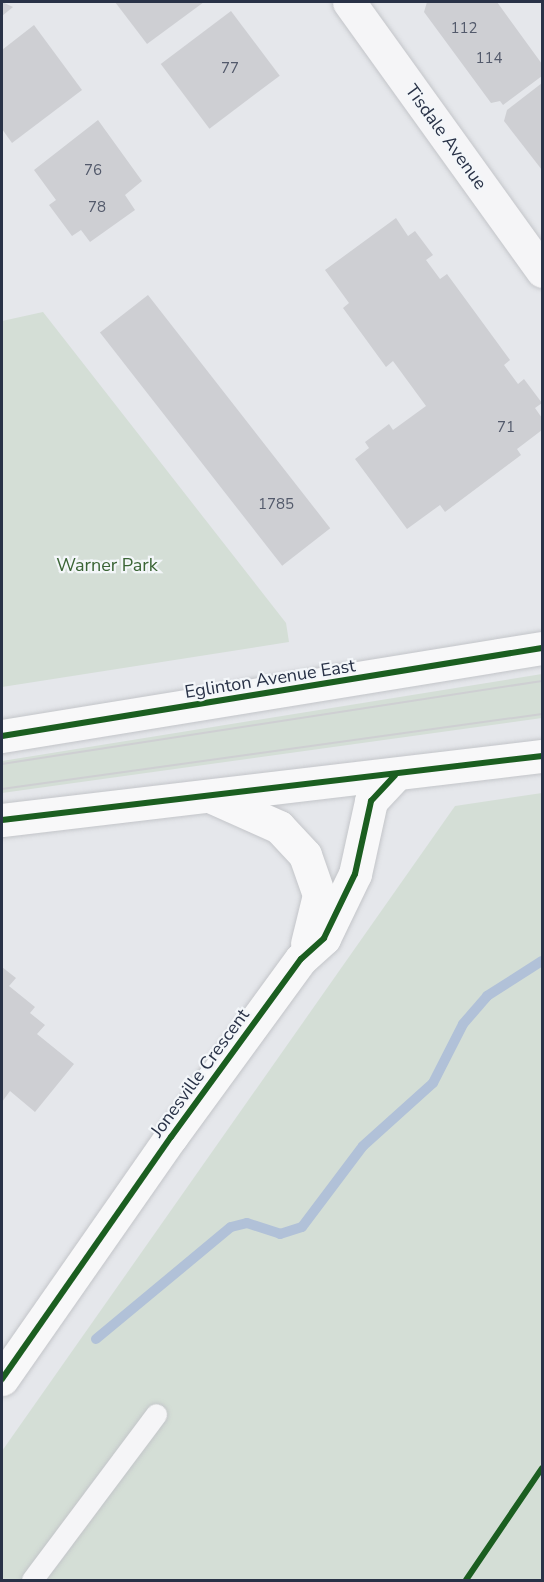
<!DOCTYPE html>
<html>
<head>
<meta charset="utf-8">
<style>
	body { margin:0 }
	#map { position:relative; width:544px; height:1582px; overflow:hidden; background:#e5e7eb; font-family:"Nunito Sans",sans-serif }
	div>[style] { position:absolute }
	.green>* { inset:0; background:#d4ded6 }
	.stream>* { height:10px; margin:-5px; padding:0 5px; transform-origin:5px; border-radius:5px; background:#b1c1d8 }
	.building>* { inset:0; background:#cecfd3; transform-origin:0 0 }
	.roads { filter:drop-shadow(0 0 2px #c3c5c9) drop-shadow(0 0 2px #c3c5c9) }
	.lane>* { height:21px; margin:-10.5px; padding:0 10.5px; transform-origin:10.5px; border-radius:10.5px; background:#f5f5f7 }
	.street>* { height:33px; margin:-16.5px; padding:0 16.5px; transform-origin:16.5px; border-radius:16.5px; background:#f5f5f7 }
	.secondary>* { height:33px; margin:-16.5px; padding:0 16.5px; transform-origin:16.5px; border-radius:16.5px; background:#f8f8f9 }
	.primary>* { height:33px; margin:-16.5px; padding:0 16.5px; transform-origin:16.5px; border-radius:16.5px; background:#f8f8f9 }
	.tram>* { height:1.5px; margin:-0.75px; padding:0 0.75px; transform-origin:0.75px; border-radius:0.75px; background:#cecfd2 }
	.cycleway>* { height:6px; margin:-3px; padding:0 3px; transform-origin:3px; border-radius:3px; background:#1b5e20 }
	span { translate:-50% -50%; white-space:nowrap; text-align:center; line-height:1.15; -webkit-text-stroke:4.5px #f3f6f9; paint-order:stroke }
	.number-label { font-size:15px; color:#535a6b }
	.number-label span { -webkit-text-stroke-width:0 }
	.street-label { font-size:18px; color:#293247 }
	.park-label { font-size:18px; color:#3a6435 }
	.frame { position:absolute; inset:0; border:3px solid #293247; pointer-events:none }
</style>
</head>
<body>
<div id="map">
	<div class="green">
		<div style="clip-path:polygon(43px 312px,286px 623px,289px 642px,2px 687px,2px 321px)"></div>
		<div style="clip-path:polygon(542px 674px,542px 718px,2px 793px,2px 761px)"></div>
		<div style="clip-path:polygon(542px 793px,542px 1580px,2px 1580px,2px 1451px,455px 806px)"></div>
	</div>
	<div class="stream">
		<div style="left:96px;top:1339px;width:175px;rotate:-39.7deg"></div>
		<div style="left:231px;top:1227px;width:16px;rotate:-14deg"></div>
		<div style="left:247px;top:1223px;width:35px;rotate:18deg"></div>
		<div style="left:280px;top:1234px;width:23px;rotate:-18deg"></div>
		<div style="left:302px;top:1227px;width:101px;rotate:-53deg"></div>
		<div style="left:363px;top:1146px;width:94px;rotate:-42deg"></div>
		<div style="left:433px;top:1083px;width:66px;rotate:-63deg"></div>
		<div style="left:463px;top:1024px;width:37px;rotate:-49deg"></div>
		<div style="left:487px;top:996px;width:65px;rotate:-32.5deg"></div>
	</div>
	<div class="building">
		<div style="clip-path:polygon(2px 2px,13px 7px,2px 16px)"></div>
		<div style="clip-path:polygon(115px 2px,204px 2px,147px 44px)"></div>
		<div style="clip-path:polygon(427px 2px,497px 2px,542px 64px,542px 76px,503px 105px,500px 101px,491px 103px,424px 12px)"></div>
		<div style="left:231px;top:11px;width:81px;height:88px;rotate:53deg"></div>
		<div style="clip-path:polygon(34px 25px,82px 90px,12px 143px,2px 129px,2px 50px)"></div>
		<div style="clip-path:polygon(542px 83px,542px 170px,504px 121px,507px 110px)"></div>
		<div style="clip-path:polygon(98px 120px,142px 181px,125px 195px,135px 210px,90px 242px,81px 230px,72px 236px,49px 205px,56px 200px,34px 170px)"></div>
		<div style="clip-path:polygon(396px 218px,408px 236px,415px 231px,433px 255px,426px 260px,440px 279px,447px 274px,510px 360px,504px 365px,518px 384px,524px 379px,542px 403px,535px 408px,542px 418px,542px 430px,517px 449px,521px 455px,445px 512px,440px 505px,407px 529px,355px 459px,369px 448px,365px 442px,389px 424px,393px 430px,426px 406px,393px 361px,386px 367px,343px 308px,349px 303px,325px 270px)"></div>
		<div style="left:148px;top:295px;width:296px;height:61px;rotate:52deg"></div>
		<div style="clip-path:polygon(2px 967px,16px 978px,9px 986px,35px 1007px,30px 1013px,45px 1025px,37px 1034px,74px 1064px,35px 1112px,10px 1091px,2px 1102px)"></div>
	</div>
	<div class="roads">
		<div class="lane">
			<div style="left:32px;top:1580px;width:207px;rotate:-53.2deg"></div>
		</div>
		<div class="street">
			<div style="left:349px;top:2px;width:331px;rotate:54.3deg"></div>
		</div>
		<div class="secondary">
			<div style="left:214px;top:798px;width:71px;rotate:24deg"></div>
			<div style="left:279px;top:827px;width:38px;rotate:47deg"></div>
			<div style="left:305px;top:855px;width:42px;rotate:70.7deg"></div>
			<div style="left:319px;top:895px;width:50px;rotate:103.8deg"></div>
			<div style="left:2px;top:1379px;width:295px;rotate:-55.1deg"></div>
			<div style="left:171px;top:1137px;width:220px;rotate:-53.9deg"></div>
			<div style="left:301px;top:959px;width:31px;rotate:-42deg"></div>
			<div style="left:324px;top:938px;width:71px;rotate:-64.2deg"></div>
			<div style="left:355px;top:874px;width:75px;rotate:-77.6deg"></div>
			<div style="left:371px;top:801px;width:35px;rotate:-47deg"></div>
		</div>
		<div class="primary">
			<div style="left:2px;top:736px;width:547px;rotate:-9.26deg"></div>
			<div style="left:2px;top:820px;width:544px;rotate:-6.76deg"></div>
		</div>
	</div>
	<div class="tram">
		<div style="left:2px;top:764px;width:546px;rotate:-8.74deg"></div>
		<div style="left:2px;top:789px;width:545px;rotate:-7.91deg"></div>
	</div>
	<div class="cycleway">
		<div style="left:2px;top:736px;width:547px;rotate:-9.26deg"></div>
		<div style="left:2px;top:820px;width:544px;rotate:-6.76deg"></div>
		<div style="left:2px;top:1379px;width:295px;rotate:-55.1deg"></div>
		<div style="left:171px;top:1137px;width:220px;rotate:-53.9deg"></div>
		<div style="left:301px;top:959px;width:31px;rotate:-42deg"></div>
		<div style="left:324px;top:938px;width:71px;rotate:-64.2deg"></div>
		<div style="left:355px;top:874px;width:75px;rotate:-77.6deg"></div>
		<div style="left:371px;top:801px;width:35px;rotate:-47deg"></div>
		<div style="left:466px;top:1580px;width:135px;rotate:-55.8deg"></div>
	</div>
	<div class="number-label">
		<span style="left:464px;top:29px">112</span>
		<span style="left:489px;top:59px">114</span>
		<span style="left:230px;top:69px">77</span>
		<span style="left:93px;top:171px">76</span>
		<span style="left:97px;top:208px">78</span>
		<span style="left:506px;top:428px">71</span>
		<span style="left:276px;top:505px">1785</span>
	</div>
	<div class="street-label">
		<span style="left:446px;top:137px;rotate:54deg">Tisdale Avenue</span>
		<span style="left:270px;top:679px;rotate:-9deg">Eglinton Avenue East</span>
		<span style="left:200px;top:1073px;rotate:-54deg">Jonesville Crescent</span>
	</div>
	<div class="park-label">
		<span style="left:107px;top:565px">Warner Park</span>
	</div>
	<div class="frame"></div>
</div>
</body>
</html>
